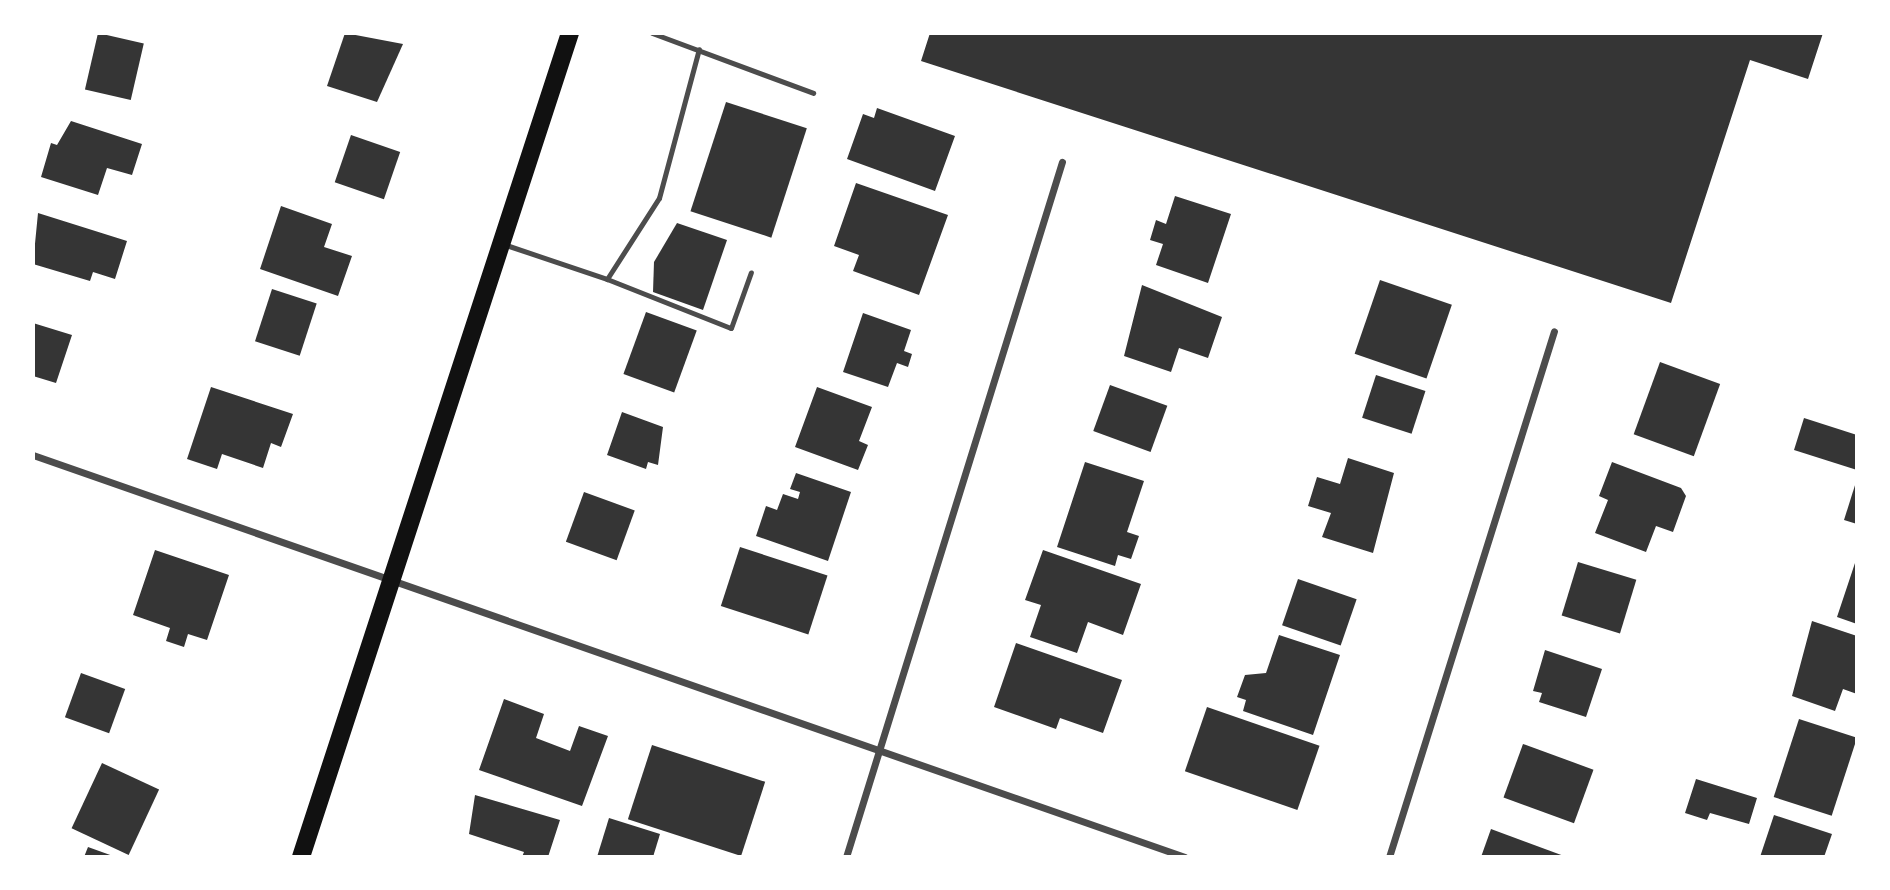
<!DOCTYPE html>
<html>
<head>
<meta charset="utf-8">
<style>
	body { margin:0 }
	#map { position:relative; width:1890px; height:890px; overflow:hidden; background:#fff; font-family:"Fira Sans",sans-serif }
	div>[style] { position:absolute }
	.building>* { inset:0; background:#353535; transform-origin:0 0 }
	.service>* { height:5px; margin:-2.5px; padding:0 2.5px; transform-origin:2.5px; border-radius:2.5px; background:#4c4c4c }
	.minor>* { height:7px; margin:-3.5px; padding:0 3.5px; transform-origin:3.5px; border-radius:3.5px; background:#4c4c4c }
	.primary>* { height:18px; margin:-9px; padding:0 9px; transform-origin:9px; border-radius:9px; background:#111 }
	span { translate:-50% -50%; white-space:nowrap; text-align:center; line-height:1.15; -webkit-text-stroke:6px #fff; paint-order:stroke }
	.frame { position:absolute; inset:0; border:35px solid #fff; pointer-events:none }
</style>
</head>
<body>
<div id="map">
	<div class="building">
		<div style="left:98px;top:33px;width:47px;height:58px;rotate:13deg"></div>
		<div style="clip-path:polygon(345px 33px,403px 44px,377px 102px,327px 86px)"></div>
		<div style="clip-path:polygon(930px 33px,1823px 33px,1808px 79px,1750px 60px,1671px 303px,921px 61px)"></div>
		<div style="left:726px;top:102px;width:85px;height:115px;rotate:18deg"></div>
		<div style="clip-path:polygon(877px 108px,955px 136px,935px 191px,847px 159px,863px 114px,874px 118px)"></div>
		<div style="clip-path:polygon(71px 121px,142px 144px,132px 175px,107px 168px,98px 195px,41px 177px,51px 143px,57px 145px)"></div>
		<div style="left:351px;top:135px;width:52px;height:50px;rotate:19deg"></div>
		<div style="clip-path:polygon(856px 183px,948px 215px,919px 295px,853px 271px,859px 255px,834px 246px)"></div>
		<div style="clip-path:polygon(1175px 196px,1231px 214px,1208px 283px,1156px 265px,1163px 244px,1150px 240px,1156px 220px,1166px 224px)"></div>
		<div style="clip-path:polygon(281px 206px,332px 224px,324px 247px,352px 256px,338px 296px,260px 269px)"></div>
		<div style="clip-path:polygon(38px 213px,127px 241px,115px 279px,93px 272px,90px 281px,33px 264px)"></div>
		<div style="clip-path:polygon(677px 223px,727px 240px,703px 310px,653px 292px,654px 262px)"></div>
		<div style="left:1380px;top:280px;width:76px;height:78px;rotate:19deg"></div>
		<div style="clip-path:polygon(1142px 285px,1222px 317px,1208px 358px,1179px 348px,1171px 372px,1124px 356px)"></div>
		<div style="left:272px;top:289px;width:47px;height:55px;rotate:18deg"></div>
		<div style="left:646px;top:312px;width:54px;height:66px;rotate:20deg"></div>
		<div style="clip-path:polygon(863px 313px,911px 330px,904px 351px,912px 354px,908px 367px,897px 363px,888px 387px,843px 372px)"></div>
		<div style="clip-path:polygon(33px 323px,72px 335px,56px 383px,33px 376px)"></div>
		<div style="left:1660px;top:362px;width:64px;height:77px;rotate:20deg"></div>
		<div style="left:1376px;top:375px;width:52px;height:45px;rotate:18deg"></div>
		<div style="left:1110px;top:385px;width:61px;height:49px;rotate:20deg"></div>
		<div style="clip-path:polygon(211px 387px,293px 414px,281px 447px,271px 443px,263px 468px,222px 454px,217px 469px,187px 459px)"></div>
		<div style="clip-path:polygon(817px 387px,872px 407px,859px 441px,868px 445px,858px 470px,795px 447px)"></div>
		<div style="clip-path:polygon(622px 412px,663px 427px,658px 465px,648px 462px,646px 469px,607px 455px)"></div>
		<div style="clip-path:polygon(1804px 418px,1857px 435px,1857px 470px,1794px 450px)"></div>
		<div style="clip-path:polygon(1348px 458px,1394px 473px,1373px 553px,1322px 537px,1331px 513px,1308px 506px,1317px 477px,1340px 484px)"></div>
		<div style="clip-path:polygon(1085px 462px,1144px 481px,1127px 532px,1139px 536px,1131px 559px,1118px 555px,1115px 566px,1057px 547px)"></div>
		<div style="clip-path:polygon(1612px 462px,1681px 488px,1686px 496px,1673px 532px,1656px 526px,1646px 552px,1595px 533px,1608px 500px,1599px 496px)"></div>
		<div style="clip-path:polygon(796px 473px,851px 492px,828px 561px,756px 536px,766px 506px,777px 510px,783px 494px,798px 499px,800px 492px,790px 489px)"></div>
		<div style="clip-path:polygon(1856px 482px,1857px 482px,1857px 524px,1844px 520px)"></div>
		<div style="left:584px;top:492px;width:54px;height:53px;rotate:20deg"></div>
		<div style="left:740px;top:547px;width:92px;height:62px;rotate:18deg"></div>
		<div style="clip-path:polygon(155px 550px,229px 575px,207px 640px,188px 634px,184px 647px,166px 641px,170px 628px,133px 615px)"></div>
		<div style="clip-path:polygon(1043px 550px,1141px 584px,1123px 635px,1088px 622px,1077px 653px,1030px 637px,1041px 605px,1025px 600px)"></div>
		<div style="clip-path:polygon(1856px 560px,1857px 560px,1857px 624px,1837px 617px)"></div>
		<div style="left:1578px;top:562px;width:61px;height:56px;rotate:17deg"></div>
		<div style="left:1298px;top:579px;width:62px;height:49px;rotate:19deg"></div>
		<div style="clip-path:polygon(1812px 621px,1857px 636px,1857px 694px,1843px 689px,1835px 711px,1792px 696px)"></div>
		<div style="clip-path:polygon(1279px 635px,1340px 655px,1313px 735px,1243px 711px,1246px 700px,1237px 697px,1245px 675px,1266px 673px)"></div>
		<div style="clip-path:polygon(1016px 643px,1122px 680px,1103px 733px,1060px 718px,1056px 729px,994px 707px)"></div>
		<div style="clip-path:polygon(1545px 650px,1602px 669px,1586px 717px,1539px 702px,1542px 693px,1533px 691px)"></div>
		<div style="left:81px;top:673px;width:47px;height:47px;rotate:20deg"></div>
		<div style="clip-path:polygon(504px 699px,544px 714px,536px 738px,570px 751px,579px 726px,608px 736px,582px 806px,479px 770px)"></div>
		<div style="left:1207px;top:707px;width:119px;height:68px;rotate:19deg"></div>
		<div style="left:1799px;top:719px;width:61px;height:82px;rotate:18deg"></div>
		<div style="left:1523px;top:744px;width:75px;height:57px;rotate:20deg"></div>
		<div style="left:652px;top:745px;width:119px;height:78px;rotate:18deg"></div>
		<div style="left:102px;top:763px;width:63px;height:72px;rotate:25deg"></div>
		<div style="clip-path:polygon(1696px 779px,1757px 798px,1749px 824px,1710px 813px,1707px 820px,1685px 813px)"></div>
		<div style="clip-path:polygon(475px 795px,560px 820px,548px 857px,522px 857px,524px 852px,469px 834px)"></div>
		<div style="clip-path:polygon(1774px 815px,1832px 834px,1824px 857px,1760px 857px)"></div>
		<div style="clip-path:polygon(609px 818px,660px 834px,653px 857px,597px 857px)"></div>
		<div style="clip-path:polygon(1491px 829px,1564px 856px,1564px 857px,1481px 857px)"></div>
		<div style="clip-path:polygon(88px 847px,113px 856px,113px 857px,84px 857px)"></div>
	</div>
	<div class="service">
		<div style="left:652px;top:33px;width:172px;rotate:20.4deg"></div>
		<div style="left:506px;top:245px;width:107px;rotate:18.6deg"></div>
		<div style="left:607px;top:279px;width:96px;rotate:-57.3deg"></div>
		<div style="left:659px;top:198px;width:154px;rotate:-75deg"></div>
		<div style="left:607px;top:279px;width:133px;rotate:21.6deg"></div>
		<div style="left:731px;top:328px;width:59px;rotate:-70.3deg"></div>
	</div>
	<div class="minor">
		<div style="left:33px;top:455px;width:1220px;rotate:19.24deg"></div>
		<div style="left:846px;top:857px;width:728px;rotate:-72.74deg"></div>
		<div style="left:1389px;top:857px;width:551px;rotate:-72.58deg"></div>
	</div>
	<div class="primary">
		<div style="left:301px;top:857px;width:867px;rotate:-71.92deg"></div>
	</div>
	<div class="frame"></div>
</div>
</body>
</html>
